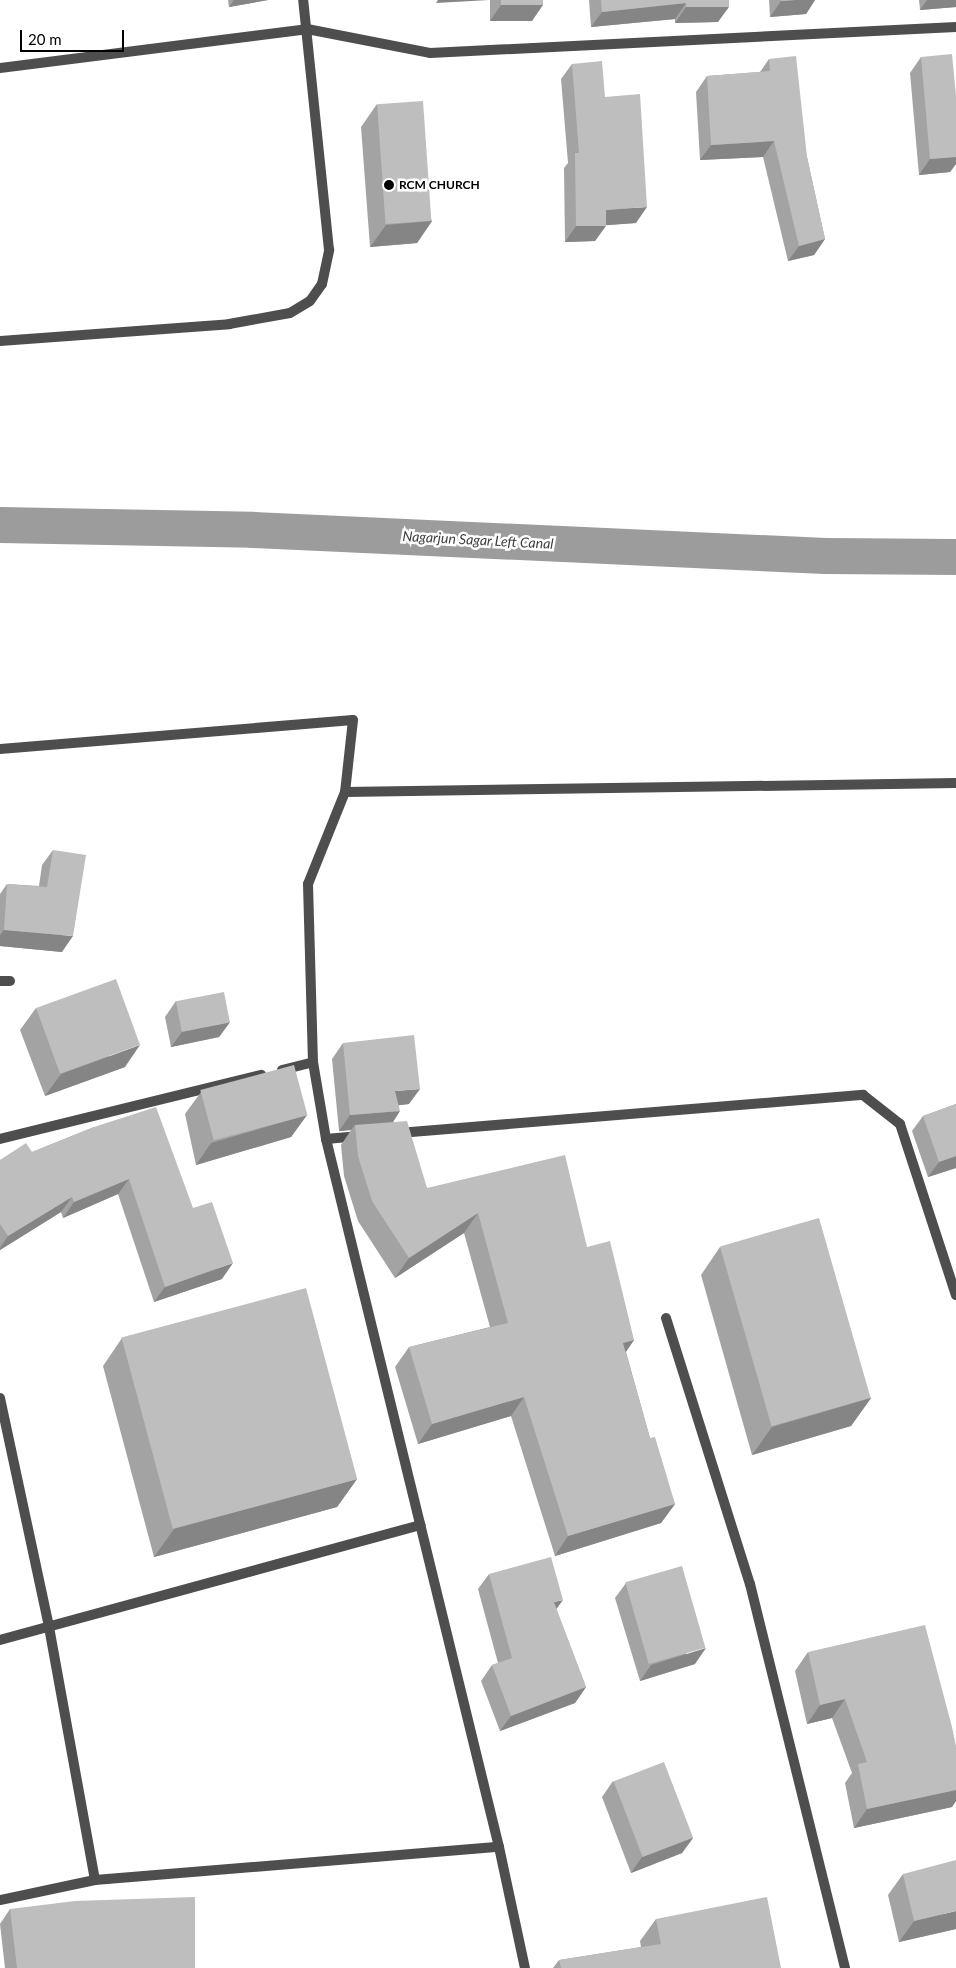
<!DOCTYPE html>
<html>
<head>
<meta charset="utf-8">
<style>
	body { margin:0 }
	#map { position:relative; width:956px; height:1968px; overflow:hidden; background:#fff; font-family:Lato,sans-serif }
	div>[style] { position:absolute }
	.canal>* { height:36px; margin:-18px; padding:0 18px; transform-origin:18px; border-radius:18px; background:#9c9c9c }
	.street>* { height:10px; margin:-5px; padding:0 5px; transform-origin:5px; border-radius:5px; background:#4e4e4e }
	.wall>* { inset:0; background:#a3a3a3 }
	.shaded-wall>* { inset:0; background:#858585 }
	.building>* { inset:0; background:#bebebe; transform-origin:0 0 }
	.dots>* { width:14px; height:14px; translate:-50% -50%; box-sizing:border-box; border:2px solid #fff; border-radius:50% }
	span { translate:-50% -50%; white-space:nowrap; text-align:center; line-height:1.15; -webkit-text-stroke:5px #fff; paint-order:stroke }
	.poi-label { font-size:12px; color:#000; font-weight:700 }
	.left { translate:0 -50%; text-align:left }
	.water-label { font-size:14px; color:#3d3d3d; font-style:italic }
	.scale { position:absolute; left:20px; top:30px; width:104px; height:22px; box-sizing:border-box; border:2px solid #000; border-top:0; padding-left:6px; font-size:15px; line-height:18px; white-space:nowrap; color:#000; -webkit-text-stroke:4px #fff; paint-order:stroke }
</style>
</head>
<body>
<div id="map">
	<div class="canal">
		<div style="left:0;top:525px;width:253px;rotate:1.1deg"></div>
		<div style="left:253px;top:530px;width:573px;rotate:2.6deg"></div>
		<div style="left:825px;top:556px;width:131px;rotate:0.4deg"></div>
	</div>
	<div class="street">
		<div style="left:0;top:68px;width:309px;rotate:-7.2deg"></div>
		<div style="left:307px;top:29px;width:125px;rotate:11deg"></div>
		<div style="left:430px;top:53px;width:527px;rotate:-2.83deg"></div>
		<div style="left:0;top:341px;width:230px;rotate:-4.2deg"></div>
		<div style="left:229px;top:324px;width:62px;rotate:-10.2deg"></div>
		<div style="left:290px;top:313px;width:23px;rotate:-31deg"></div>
		<div style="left:310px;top:301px;width:21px;rotate:-55deg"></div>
		<div style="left:322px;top:284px;width:35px;rotate:-78deg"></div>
		<div style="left:329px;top:250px;width:251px;rotate:-95.9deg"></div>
		<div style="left:0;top:749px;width:354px;rotate:-4.7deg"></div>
		<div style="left:353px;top:720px;width:72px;rotate:96.3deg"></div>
		<div style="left:345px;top:792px;width:611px;rotate:-0.84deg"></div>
		<div style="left:345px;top:792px;width:99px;rotate:111.9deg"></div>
		<div style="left:308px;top:884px;width:178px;rotate:88.4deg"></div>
		<div style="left:313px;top:1062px;width:78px;rotate:80.4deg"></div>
		<div style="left:326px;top:1139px;width:729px;rotate:76.27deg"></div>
		<div style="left:499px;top:1847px;width:124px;rotate:77.9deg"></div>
		<div style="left:0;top:981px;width:10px"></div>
		<div style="left:282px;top:1070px;width:32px;rotate:-14deg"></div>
		<div style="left:399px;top:1133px;width:466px;rotate:-4.7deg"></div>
		<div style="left:863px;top:1095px;width:47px;rotate:38.1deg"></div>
		<div style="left:900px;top:1124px;width:180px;rotate:71.9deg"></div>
		<div style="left:0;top:1139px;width:269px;rotate:-13.8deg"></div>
		<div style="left:326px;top:1139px;width:34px;rotate:-5deg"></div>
		<div style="left:666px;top:1318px;width:279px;rotate:72.5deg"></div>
		<div style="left:750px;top:1584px;width:396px;rotate:76.1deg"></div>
		<div style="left:0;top:1398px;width:234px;rotate:77.9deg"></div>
		<div style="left:49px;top:1627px;width:257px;rotate:79.7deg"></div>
		<div style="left:0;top:1640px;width:436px;rotate:-15.3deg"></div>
		<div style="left:0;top:1900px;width:97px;rotate:-11.9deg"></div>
		<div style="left:95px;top:1880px;width:405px;rotate:-4.7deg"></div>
	</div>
	<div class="wall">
		<div style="clip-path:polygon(228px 0,268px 0,229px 7px)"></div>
		<div style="clip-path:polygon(490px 0,543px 0,532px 21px,490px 21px)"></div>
		<div style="clip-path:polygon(589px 0,729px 0,718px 22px,675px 23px,675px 19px,591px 27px)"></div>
		<div style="clip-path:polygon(769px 0,815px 0,806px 14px,770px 17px)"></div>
		<div style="clip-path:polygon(919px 0,956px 0,956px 7px,920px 10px)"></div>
		<div style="clip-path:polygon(921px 57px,956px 96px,956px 164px,950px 172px,919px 175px,910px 73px)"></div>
		<div style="clip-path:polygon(769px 59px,807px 157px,825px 239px,814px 255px,788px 261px,763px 157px,700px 160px,696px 92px,707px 76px,760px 72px)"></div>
		<div style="clip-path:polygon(572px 64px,605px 97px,636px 223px,606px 225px,595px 241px,565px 242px,564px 168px,568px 163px,561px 79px)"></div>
		<div style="clip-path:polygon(377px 104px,432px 221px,417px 243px,370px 247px,361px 127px)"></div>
		<div style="clip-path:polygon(53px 850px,62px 952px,0 946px,0 894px,7px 884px,39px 886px,42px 865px)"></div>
		<div style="clip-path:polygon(176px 1001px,230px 1022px,219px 1037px,171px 1047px,165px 1017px)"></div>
		<div style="clip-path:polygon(36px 1008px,125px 1067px,45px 1096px,20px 1030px)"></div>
		<div style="clip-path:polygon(343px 1043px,409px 1104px,399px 1105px,393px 1122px,427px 1188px,587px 1247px,634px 1340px,626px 1352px,650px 1438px,675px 1504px,661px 1523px,555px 1556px,511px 1416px,418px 1444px,395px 1367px,409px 1347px,490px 1327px,464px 1233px,395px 1278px,358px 1221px,344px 1176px,341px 1145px,351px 1130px,339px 1131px,332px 1059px)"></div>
		<div style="clip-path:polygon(201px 1092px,307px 1115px,291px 1137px,196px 1165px,185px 1114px)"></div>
		<div style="clip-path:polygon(956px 1104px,956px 1168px,928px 1177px,912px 1131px,923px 1116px)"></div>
		<div style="clip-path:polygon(94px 1127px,193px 1208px,222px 1279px,154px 1302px,118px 1194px,63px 1218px,61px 1212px,0 1250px,0 1160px,32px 1152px)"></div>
		<div style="clip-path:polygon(720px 1247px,871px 1398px,851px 1426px,752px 1455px,701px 1275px)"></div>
		<div style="clip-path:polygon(122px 1338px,357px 1479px,337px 1507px,154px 1557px,103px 1366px)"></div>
		<div style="clip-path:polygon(489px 1574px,556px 1609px,586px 1687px,575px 1703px,500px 1731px,481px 1681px,492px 1665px,498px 1663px,478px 1589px)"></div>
		<div style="clip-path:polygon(626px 1583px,695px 1664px,640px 1681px,615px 1598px)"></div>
		<div style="clip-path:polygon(808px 1652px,956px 1746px,956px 1801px,952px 1807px,854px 1828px,845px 1783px,852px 1773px,832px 1718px,807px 1724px,795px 1671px)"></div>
		<div style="clip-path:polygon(613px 1781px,693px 1838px,682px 1853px,631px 1873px,602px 1797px)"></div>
		<div style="clip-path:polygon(903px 1874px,956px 1929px,899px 1942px,888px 1895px)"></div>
		<div style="clip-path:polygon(10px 1909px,195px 1968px,5px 1968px,0 1924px)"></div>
		<div style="clip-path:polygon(656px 1919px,781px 1968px,553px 1968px,559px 1960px,641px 1947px,640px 1941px)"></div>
	</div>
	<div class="shaded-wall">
		<div style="clip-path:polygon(234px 0,268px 0,229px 7px)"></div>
		<div style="clip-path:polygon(438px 0,489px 0,436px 3px)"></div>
		<div style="clip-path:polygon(796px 0,815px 0,806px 14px,770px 17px,781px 1px)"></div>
		<div style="clip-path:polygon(927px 0,956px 0,956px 7px,920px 10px)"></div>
		<div style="clip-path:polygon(686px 3px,675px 19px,591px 27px,602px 12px)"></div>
		<div style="clip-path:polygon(501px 5px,543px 5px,532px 21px,490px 21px)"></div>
		<div style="clip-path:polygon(686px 7px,729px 7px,718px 22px,675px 23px)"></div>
		<div style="clip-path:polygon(774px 141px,763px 157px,700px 160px,711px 145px)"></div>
		<div style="clip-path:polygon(956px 157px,956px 164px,950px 172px,919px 175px,930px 159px)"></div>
		<div style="clip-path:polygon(647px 207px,636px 223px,596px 226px,606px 226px,595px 241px,565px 242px,576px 226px,606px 210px)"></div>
		<div style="clip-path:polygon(432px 221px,417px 243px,370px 247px,386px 225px)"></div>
		<div style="clip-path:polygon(825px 239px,814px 255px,788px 261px,799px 246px)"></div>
		<div style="clip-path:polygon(4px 930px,73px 936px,62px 952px,0 946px,0 935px)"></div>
		<div style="clip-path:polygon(230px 1022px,219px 1037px,171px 1047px,182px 1032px)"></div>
		<div style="clip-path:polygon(140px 1045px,125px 1067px,45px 1096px,61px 1074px)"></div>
		<div style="clip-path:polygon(420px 1089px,409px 1104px,384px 1107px,395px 1091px)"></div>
		<div style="clip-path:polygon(400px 1111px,390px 1127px,355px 1125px,351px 1130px,339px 1131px,350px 1115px)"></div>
		<div style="clip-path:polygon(307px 1115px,291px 1137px,196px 1165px,211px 1143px)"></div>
		<div style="clip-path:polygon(956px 1156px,956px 1168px,928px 1177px,939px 1162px)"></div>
		<div style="clip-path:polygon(129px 1179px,118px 1194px,63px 1218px,74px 1202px)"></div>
		<div style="clip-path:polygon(72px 1197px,61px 1212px,0 1250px,0 1248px,8px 1236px)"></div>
		<div style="clip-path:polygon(478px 1213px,464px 1233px,395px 1278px,409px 1258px)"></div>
		<div style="clip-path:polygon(233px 1263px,222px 1279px,154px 1302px,165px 1287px)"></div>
		<div style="clip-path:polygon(634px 1340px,620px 1360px,623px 1343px)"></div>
		<div style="clip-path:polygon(524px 1397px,511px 1416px,418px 1444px,432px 1424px)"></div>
		<div style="clip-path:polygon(871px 1398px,851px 1426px,752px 1455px,772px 1427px)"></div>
		<div style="clip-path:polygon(357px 1479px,337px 1507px,154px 1557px,174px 1529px)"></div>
		<div style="clip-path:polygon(675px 1504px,661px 1523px,555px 1556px,568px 1536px)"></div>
		<div style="clip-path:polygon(563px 1600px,552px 1615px,554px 1602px)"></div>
		<div style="clip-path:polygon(706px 1648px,695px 1664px,640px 1681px,651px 1665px)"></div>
		<div style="clip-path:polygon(586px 1687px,575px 1703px,500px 1731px,511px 1716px)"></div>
		<div style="clip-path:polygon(845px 1699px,832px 1718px,807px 1724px,820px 1705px)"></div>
		<div style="clip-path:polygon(956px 1790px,956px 1801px,952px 1807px,854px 1828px,867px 1809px)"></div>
		<div style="clip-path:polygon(693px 1838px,682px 1853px,631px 1873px,642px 1857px)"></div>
		<div style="clip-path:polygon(956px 1911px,956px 1929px,899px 1942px,914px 1921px)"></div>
	</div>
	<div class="building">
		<div style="left:501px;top:0;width:42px;height:5px"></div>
		<div style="clip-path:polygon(601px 0,729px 0,729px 7px,686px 7px,686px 3px,602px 12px)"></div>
		<div style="clip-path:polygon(781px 0,796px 0,781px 1px)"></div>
		<div style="clip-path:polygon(952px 54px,956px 96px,956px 157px,930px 159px,921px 57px)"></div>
		<div style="clip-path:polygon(796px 56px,807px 157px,825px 239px,799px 246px,774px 141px,711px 145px,707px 76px,770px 71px,769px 59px)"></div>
		<div style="clip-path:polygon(602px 61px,605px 97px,640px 94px,647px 207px,606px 210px,606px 226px,576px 226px,575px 153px,579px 153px,572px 64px)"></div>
		<div style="left:423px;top:101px;width:120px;height:46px;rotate:86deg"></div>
		<div style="clip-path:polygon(53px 850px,86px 855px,73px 936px,4px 930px,7px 884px,47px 887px)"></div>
		<div style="left:116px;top:979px;width:70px;height:85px;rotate:70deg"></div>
		<div style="left:224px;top:992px;width:31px;height:49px;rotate:79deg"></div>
		<div style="clip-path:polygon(414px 1035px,420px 1089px,395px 1091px,400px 1111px,350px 1115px,343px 1043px)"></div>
		<div style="left:294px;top:1065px;width:52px;height:97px;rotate:75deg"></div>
		<div style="clip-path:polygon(956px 1104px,956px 1156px,939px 1162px,923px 1116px)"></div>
		<div style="clip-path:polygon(156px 1107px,193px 1208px,212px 1202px,233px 1263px,165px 1287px,129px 1179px,74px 1202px,72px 1197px,8px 1236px,0 1224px,0 1160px,26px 1143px,32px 1152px,94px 1127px)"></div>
		<div style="clip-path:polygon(407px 1121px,427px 1188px,565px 1155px,587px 1247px,610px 1241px,634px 1340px,623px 1343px,650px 1438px,655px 1437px,675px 1504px,568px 1536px,524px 1397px,432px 1424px,409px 1347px,508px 1323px,478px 1213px,409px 1258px,372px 1201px,358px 1156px,355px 1125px)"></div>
		<div style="left:819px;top:1218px;width:187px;height:103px;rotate:74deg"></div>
		<div style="left:306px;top:1288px;width:198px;height:191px;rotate:75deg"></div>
		<div style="clip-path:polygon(551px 1557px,563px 1600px,554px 1602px,586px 1687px,511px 1716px,492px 1665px,512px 1658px,489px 1574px)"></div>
		<div style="left:682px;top:1566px;width:85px;height:59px;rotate:74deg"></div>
		<div style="clip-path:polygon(925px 1625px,952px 1727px,956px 1746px,956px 1790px,867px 1809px,858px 1764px,867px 1762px,845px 1699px,820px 1705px,808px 1652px)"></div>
		<div style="left:664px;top:1762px;width:81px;height:54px;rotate:69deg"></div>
		<div style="clip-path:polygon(956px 1860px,956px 1911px,914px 1921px,903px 1874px)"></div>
		<div style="clip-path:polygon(195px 1897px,195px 1968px,17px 1968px,10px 1909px,75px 1901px)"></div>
		<div style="clip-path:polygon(767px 1897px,781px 1968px,561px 1968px,559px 1960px,661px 1944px,656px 1919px)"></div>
	</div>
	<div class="dots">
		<div style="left:389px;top:185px;background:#000"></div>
	</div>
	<div class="poi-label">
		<span class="left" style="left:399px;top:185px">RCM CHURCH</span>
	</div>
	<div class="water-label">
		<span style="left:478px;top:540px;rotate:3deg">Nagarjun Sagar Left Canal</span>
	</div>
	<div class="scale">20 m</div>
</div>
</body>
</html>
